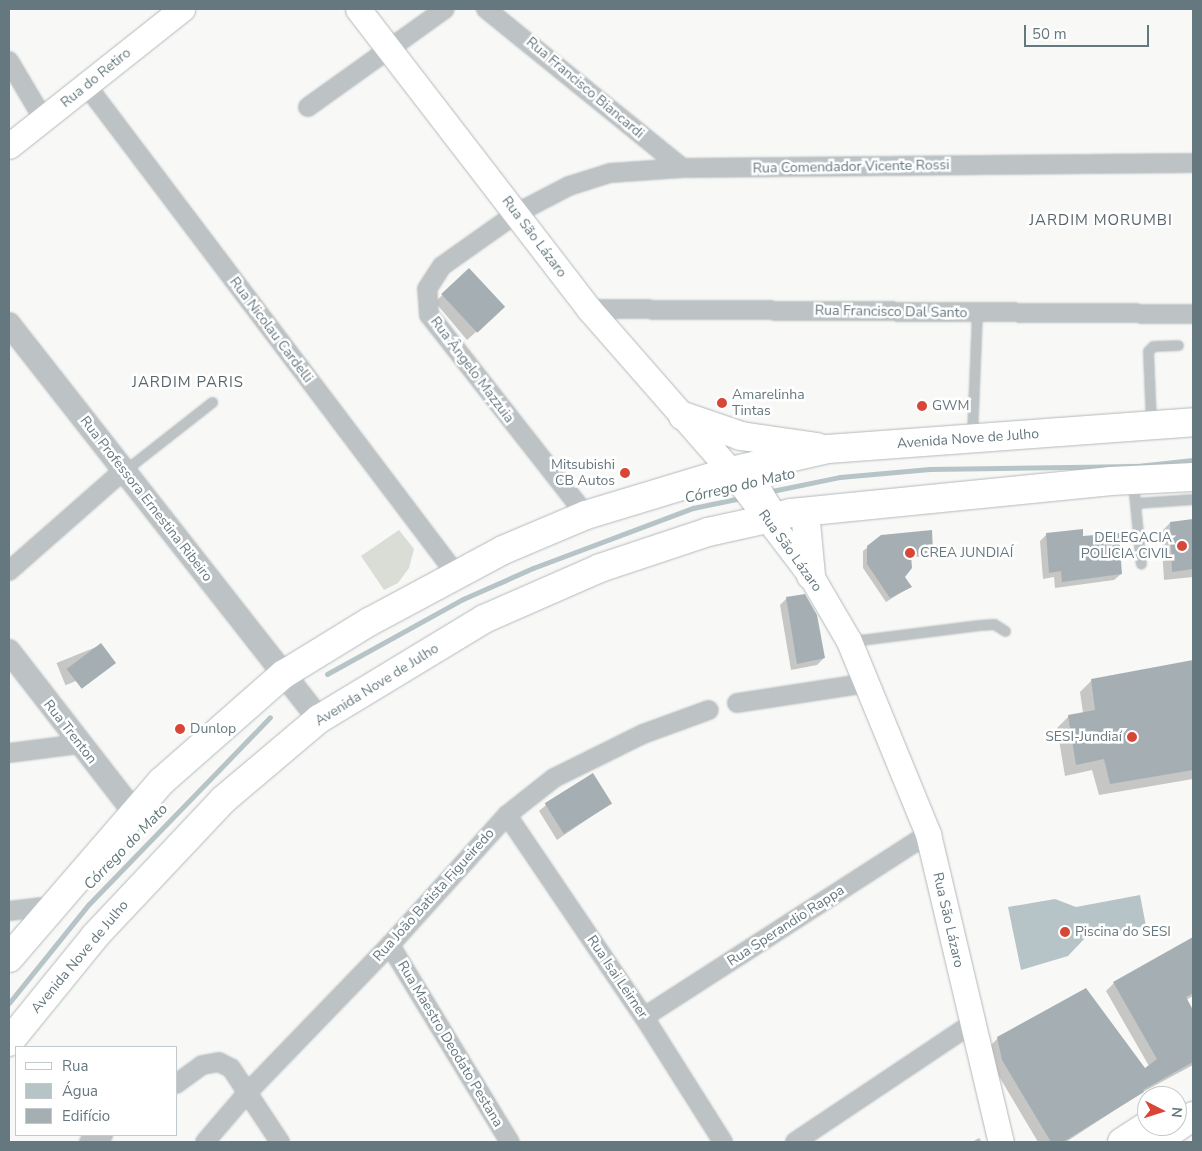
<!DOCTYPE html>
<html>
<head>
<meta charset="utf-8">
<style>
	body { margin:0 }
	#map { position:relative; width:1202px; height:1151px; overflow:hidden; background:#f8f8f6; font-family:"Nunito Sans",sans-serif }
	div>[style] { position:absolute }
	.green>* { inset:0; background:#d9ddd6 }
	.water>* { inset:0; background:#b7c4c7 }
	.shadow>* { inset:0; background:#0003; transform-origin:0 0 }
	.stream>* { height:5px; margin:-2.5px; padding:0 2.5px; transform-origin:2.5px; border-radius:2.5px; background:#b7c4c7 }
	.building>* { inset:0; background:#a5afb3; transform-origin:0 0 }
	.roads { filter:drop-shadow(0 0 1px #b2b9bc) drop-shadow(0 0 1px #b2b9bc) }
	.service>* { height:9px; margin:-4.5px; padding:0 4.5px; transform-origin:4.5px; border-radius:4.5px; background:#bdc3c5 }
	.minor>* { height:18px; margin:-9px; padding:0 9px; transform-origin:9px; border-radius:9px; background:#bdc3c5 }
	.tertiary>* { height:22px; margin:-11px; padding:0 11px; transform-origin:11px; border-radius:11px; background:#bdc3c5 }
	.secondary>* { height:25px; margin:-12.5px; padding:0 12.5px; transform-origin:12.5px; border-radius:12.5px; background:#fff }
	.primary>* { height:28px; margin:-14px; padding:0 14px; transform-origin:14px; border-radius:14px; background:#fff }
	.dots>* { width:14px; height:14px; translate:-50% -50%; box-sizing:border-box; border:2px solid #fff; border-radius:50% }
	span { translate:-50% -50%; white-space:nowrap; text-align:center; line-height:1.15; -webkit-text-stroke:5px #fff; paint-order:stroke }
	.street-label { font-size:14px; color:#66787f }
	.poi-label { font-size:14px; color:#66787f }
	.left { translate:0 -50%; text-align:left }
	.right { translate:-100% -50%; text-align:right }
	.neighbourhood-label { font-size:15px; color:#57656b; letter-spacing:1px }
	.water-label { font-size:15px; color:#607679; font-style:italic }
	.frame { position:absolute; inset:0; border:10px solid #66787f; pointer-events:none }
	.legend { position:absolute; left:15px; top:1046px; width:162px; height:90px; box-sizing:border-box; background:#fff; border:1px solid #c2c9cc; margin:0; padding:6px 9px; list-style:none; font-size:15px; color:#66787f }
	.legend li { display:flex; align-items:center; gap:10px; height:25px }
	.legend b { width:25px; border:1px solid #c2c9cc }
	.north { position:absolute; left:1137px; top:1086px; width:50px; height:50px; box-sizing:border-box; background:#fff; border:1px solid #c2c9cc; border-radius:50%; rotate:95deg; font-size:14px; font-weight:700; line-height:20px; text-align:center; color:#66787f }
	.north::after { content:''; display:block; margin:auto; width:18px; height:22px; background:#d74637; clip-path:polygon(50% 0,100% 100%,50% 72%,0 100%) }
	.scale { position:absolute; left:1024px; top:25px; width:125px; height:22px; box-sizing:border-box; border:2px solid #66787f; border-top:0; padding-left:6px; font-size:15px; line-height:18px; white-space:nowrap; color:#66787f; -webkit-text-stroke:4px #fff; paint-order:stroke }
</style>
</head>
<body>
<div id="map">
	<div class="green">
		<div style="clip-path:polygon(399px 530px,414px 549px,409px 568px,398px 583px,384px 590px,361px 556px)"></div>
	</div>
	<div class="water">
		<div style="clip-path:polygon(1140px 895px,1146px 926px,1086px 937px,1068px 956px,1021px 970px,1008px 907px,1055px 899px,1076px 907px)"></div>
	</div>
	<div class="shadow">
		<div style="clip-path:polygon(469px 270px,497px 313px,467px 340px,435px 302px)"></div>
		<div style="clip-path:polygon(1193px 520px,1193px 577px,1164px 580px,1161px 532px,1170px 523px)"></div>
		<div style="clip-path:polygon(1047px 534px,1082px 538px,1121px 574px,1114px 580px,1055px 588px,1054px 577px,1043px 579px,1040px 541px)"></div>
		<div style="clip-path:polygon(868px 547px,932px 551px,928px 555px,910px 558px,903px 577px,910px 587px,886px 602px,863px 568px,863px 551px)"></div>
		<div style="clip-path:polygon(804px 596px,824px 658px,817px 665px,791px 670px,780px 605px,786px 599px)"></div>
		<div style="left:101px;top:645px;width:24px;height:48px;rotate:68deg"></div>
		<div style="clip-path:polygon(1193px 661px,1193px 779px,1099px 795px,1092px 770px,1065px 776px,1057px 728px,1069px 716px,1083px 713px,1080px 692px,1091px 681px)"></div>
		<div style="clip-path:polygon(611px 803px,557px 840px,539px 811px,546px 805px)"></div>
		<div style="clip-path:polygon(1193px 938px,1193px 996px,1186px 1000px,1193px 1013px,1193px 1065px,1141px 1093px,1066px 1142px,1038px 1142px,994px 1068px,990px 1046px,998px 1038px,1144px 1069px,1149px 1066px,1106px 991px,1114px 983px)"></div>
		<div style="clip-path:polygon(979px 1138px,982px 1142px,972px 1142px)"></div>
	</div>
	<div class="stream">
		<div style="left:767px;top:492px;width:75px;rotate:-11.6deg"></div>
		<div style="left:840px;top:477px;width:90px;rotate:-5.1deg"></div>
		<div style="left:930px;top:469px;width:208px;rotate:-0.8deg"></div>
		<div style="left:1138px;top:466px;width:55px;rotate:-6.2deg"></div>
		<div style="left:327px;top:674px;width:155px;rotate:-28.9deg"></div>
		<div style="left:463px;top:599px;width:77px;rotate:-23.9deg"></div>
		<div style="left:533px;top:568px;width:171px;rotate:-20.6deg"></div>
		<div style="left:693px;top:508px;width:49px;rotate:-11.8deg"></div>
		<div style="left:9px;top:1003px;width:127px;rotate:-51.1deg"></div>
		<div style="left:89px;top:904px;width:260px;rotate:-45.9deg"></div>
	</div>
	<div class="building">
		<div style="left:469px;top:268px;width:53px;height:38px;rotate:47deg"></div>
		<div style="clip-path:polygon(1193px 519px,1193px 569px,1172px 572px,1170px 522px)"></div>
		<div style="clip-path:polygon(1083px 529px,1083px 536px,1119px 533px,1122px 574px,1062px 582px,1061px 571px,1049px 573px,1046px 533px)"></div>
		<div style="clip-path:polygon(932px 530px,933px 552px,911px 555px,912px 568px,905px 577px,912px 587px,890px 598px,867px 564px,867px 546px,881px 535px)"></div>
		<div style="clip-path:polygon(805px 594px,817px 615px,825px 658px,797px 664px,786px 597px)"></div>
		<div style="left:101px;top:643px;width:25px;height:43px;rotate:53deg"></div>
		<div style="clip-path:polygon(1193px 660px,1193px 770px,1110px 784px,1104px 759px,1076px 765px,1068px 715px,1095px 710px,1091px 679px)"></div>
		<div style="left:593px;top:773px;width:36px;height:57px;rotate:58deg"></div>
		<div style="clip-path:polygon(1193px 937px,1193px 993px,1186px 997px,1193px 1010px,1193px 1062px,1143px 1090px,1144px 1092px,1063px 1142px,1051px 1142px,1002px 1060px,997px 1037px,1086px 988px,1145px 1068px,1157px 1059px,1113px 982px)"></div>
	</div>
	<div class="roads">
		<div class="service">
			<div style="left:1151px;top:423px;width:72px;rotate:-92.4deg"></div>
			<div style="left:1148px;top:351px;width:7px;rotate:-45deg"></div>
			<div style="left:1153px;top:346px;width:25px;rotate:-2deg"></div>
			<div style="left:972px;top:436px;width:123px;rotate:-87.7deg"></div>
			<div style="left:124px;top:471px;width:112px;rotate:-38.1deg"></div>
			<div style="left:1133px;top:483px;width:81px;rotate:84.4deg"></div>
			<div style="left:1135px;top:503px;width:58px;rotate:-3.9deg"></div>
			<div style="left:852px;top:641px;width:128px;rotate:-7.2deg"></div>
			<div style="left:979px;top:625px;width:15px;rotate:-4deg"></div>
			<div style="left:994px;top:624px;width:13px;rotate:32deg"></div>
		</div>
		<div class="minor">
			<div style="left:486px;top:9px;width:252px;rotate:39deg"></div>
			<div style="left:9px;top:61px;width:69px;rotate:59.3deg"></div>
			<div style="left:87px;top:86px;width:612px;rotate:52.91deg"></div>
			<div style="left:308px;top:107px;width:168px;rotate:-35.6deg"></div>
			<div style="left:589px;top:309px;width:604px;rotate:0.47deg"></div>
			<div style="left:586px;top:515px;width:254px;rotate:-128.1deg"></div>
			<div style="left:429px;top:315px;width:26px;rotate:-94deg"></div>
			<div style="left:427px;top:289px;width:27px;rotate:-57deg"></div>
			<div style="left:442px;top:266px;width:92px;rotate:-35.2deg"></div>
			<div style="left:517px;top:213px;width:59px;rotate:-27.4deg"></div>
			<div style="left:569px;top:186px;width:43px;rotate:-17.6deg"></div>
			<div style="left:610px;top:173px;width:72px;rotate:-4deg"></div>
			<div style="left:682px;top:168px;width:511px;rotate:-0.56deg"></div>
			<div style="left:9px;top:571px;width:152px;rotate:-41.3deg"></div>
			<div style="left:737px;top:703px;width:133px;rotate:-8.7deg"></div>
			<div style="left:9px;top:753px;width:71px;rotate:-7.3deg"></div>
			<div style="left:507px;top:815px;width:244px;rotate:55.9deg"></div>
			<div style="left:644px;top:1017px;width:148px;rotate:57.7deg"></div>
			<div style="left:9px;top:911px;width:42px;rotate:-6.8deg"></div>
			<div style="left:390px;top:945px;width:231px;rotate:58.7deg"></div>
			<div style="left:644px;top:1017px;width:338px;rotate:-32.8deg"></div>
			<div style="left:176px;top:1084px;width:32px;rotate:-36deg"></div>
			<div style="left:202px;top:1065px;width:17px;rotate:-10deg"></div>
			<div style="left:219px;top:1062px;width:13px;rotate:27deg"></div>
			<div style="left:231px;top:1068px;width:89px;rotate:56.5deg"></div>
			<div style="left:89px;top:1142px;width:16px;rotate:-27deg"></div>
			<div style="left:205px;top:1142px;width:66px;rotate:-49.3deg"></div>
			<div style="left:248px;top:1092px;width:204px;rotate:-46deg"></div>
			<div style="left:390px;top:945px;width:175px;rotate:-48deg"></div>
			<div style="left:507px;top:815px;width:60px;rotate:-38.2deg"></div>
			<div style="left:554px;top:778px;width:99px;rotate:-26.3deg"></div>
			<div style="left:643px;top:734px;width:70px;rotate:-20deg"></div>
			<div style="left:795px;top:1142px;width:214px;rotate:-33.8deg"></div>
		</div>
		<div class="tertiary">
			<div style="left:9px;top:324px;width:502px;rotate:51.87deg"></div>
			<div style="left:9px;top:651px;width:202px;rotate:52.2deg"></div>
		</div>
		<div class="secondary">
			<div style="left:358px;top:9px;width:379px;rotate:52.4deg"></div>
			<div style="left:589px;top:309px;width:215px;rotate:48.8deg"></div>
			<div style="left:731px;top:471px;width:132px;rotate:52.7deg"></div>
			<div style="left:811px;top:576px;width:75px;rotate:59.7deg"></div>
			<div style="left:849px;top:641px;width:209px;rotate:67.7deg"></div>
			<div style="left:928px;top:834px;width:317px;rotate:76.7deg"></div>
			<div style="left:9px;top:146px;width:221px;rotate:-38.4deg"></div>
		</div>
		<div class="primary">
			<div style="left:683px;top:416px;width:61px;rotate:19deg"></div>
			<div style="left:741px;top:436px;width:77px;rotate:8.2deg"></div>
			<div style="left:805px;top:512px;width:64px;rotate:84.6deg"></div>
			<div style="left:767px;top:519px;width:25px;rotate:-14deg"></div>
			<div style="left:791px;top:513px;width:322px;rotate:-5.7deg"></div>
			<div style="left:1111px;top:481px;width:82px;rotate:-2.8deg"></div>
			<div style="left:9px;top:958px;width:234px;rotate:-49.2deg"></div>
			<div style="left:162px;top:781px;width:162px;rotate:-41.3deg"></div>
			<div style="left:284px;top:674px;width:100px;rotate:-31.5deg"></div>
			<div style="left:369px;top:622px;width:152px;rotate:-28.2deg"></div>
			<div style="left:503px;top:550px;width:90px;rotate:-22.9deg"></div>
			<div style="left:586px;top:515px;width:152px;rotate:-16.9deg"></div>
			<div style="left:731px;top:471px;width:99px;rotate:-12.8deg"></div>
			<div style="left:828px;top:449px;width:366px;rotate:-4.2deg"></div>
			<div style="left:9px;top:1042px;width:136px;rotate:-50.9deg"></div>
			<div style="left:95px;top:936px;width:187px;rotate:-46.7deg"></div>
			<div style="left:223px;top:800px;width:126px;rotate:-40.2deg"></div>
			<div style="left:319px;top:719px;width:193px;rotate:-31.2deg"></div>
			<div style="left:484px;top:619px;width:127px;rotate:-23.7deg"></div>
			<div style="left:600px;top:568px;width:114px;rotate:-18.4deg"></div>
			<div style="left:708px;top:532px;width:60px;rotate:-12.4deg"></div>
			<div style="left:767px;top:519px;width:12px;rotate:-90deg"></div>
			<div style="left:767px;top:507px;width:45px;rotate:-120.5deg"></div>
			<div style="left:1122px;top:1142px;width:30px;rotate:-33deg"></div>
			<div style="left:1156px;top:1142px;width:45px;rotate:-35.1deg"></div>
		</div>
	</div>
	<div class="dots">
		<div style="left:722px;top:403px;background:#d74637"></div>
		<div style="left:922px;top:406px;background:#d74637"></div>
		<div style="left:625px;top:473px;background:#d74637"></div>
		<div style="left:1182px;top:546px;background:#d74637"></div>
		<div style="left:910px;top:553px;background:#d74637"></div>
		<div style="left:180px;top:729px;background:#d74637"></div>
		<div style="left:1132px;top:737px;background:#d74637"></div>
		<div style="left:1065px;top:932px;background:#d74637"></div>
	</div>
	<div class="street-label">
		<span style="left:96px;top:78px;rotate:-39deg">Rua do Retiro</span>
		<span style="left:585px;top:88px;rotate:40deg">Rua Francisco Biancardi</span>
		<span style="left:851px;top:167px;rotate:-1deg">Rua Comendador Vicente Rossi</span>
		<span style="left:534px;top:237px;rotate:53deg">Rua São Lázaro</span>
		<span style="left:891px;top:312px;rotate:1deg">Rua Francisco Dal Santo</span>
		<span style="left:271px;top:330px;rotate:53deg">Rua Nicolau Cardelli</span>
		<span style="left:472px;top:370px;rotate:53deg">Rua Ângelo Mazzuia</span>
		<span style="left:968px;top:439px;rotate:-4deg">Avenida Nove de Julho</span>
		<span style="left:146px;top:499px;rotate:52deg">Rua Professora Ernestina Ribeiro</span>
		<span style="left:790px;top:551px;rotate:54deg">Rua São Lázaro</span>
		<span style="left:377px;top:685px;rotate:-32deg">Avenida Nove de Julho</span>
		<span style="left:70px;top:732px;rotate:52deg">Rua Trenton</span>
		<span style="left:434px;top:895px;rotate:-48deg">Rua João Batista Figueiredo</span>
		<span style="left:948px;top:920px;rotate:77deg">Rua São Lázaro</span>
		<span style="left:786px;top:926px;rotate:-33deg">Rua Sperandio Rappa</span>
		<span style="left:80px;top:957px;rotate:-50deg">Avenida Nove de Julho</span>
		<span style="left:617px;top:977px;rotate:56deg">Rua Isai Leirner</span>
		<span style="left:450px;top:1044px;rotate:59deg">Rua Maestro Deodato Pestana</span>
	</div>
	<div class="poi-label">
		<span class="left" style="left:732px;top:403px">Amarelinha<br>Tintas</span>
		<span class="left" style="left:932px;top:406px">GWM</span>
		<span class="right" style="left:615px;top:473px">Mitsubishi<br>CB Autos</span>
		<span class="right" style="left:1172px;top:546px">DELEGACIA<br>POLICIA CIVIL</span>
		<span class="left" style="left:920px;top:553px">CREA JUNDIAÍ</span>
		<span class="left" style="left:190px;top:729px">Dunlop</span>
		<span class="right" style="left:1122px;top:737px">SESI-Jundiaí</span>
		<span class="left" style="left:1075px;top:932px">Piscina do SESI</span>
	</div>
	<div class="neighbourhood-label">
		<span style="left:1101px;top:221px">JARDIM MORUMBI</span>
		<span style="left:188px;top:383px">JARDIM PARIS</span>
	</div>
	<div class="water-label">
		<span style="left:740px;top:486px;rotate:-13deg">Córrego do Mato</span>
		<span style="left:126px;top:847px;rotate:-46deg">Córrego do Mato</span>
	</div>
	<div class="frame"></div>
	<ul class="legend">
	<li><b style="height:6px;background:#fff"></b>Rua</li>
	<li><b style="height:14px;background:#b7c4c7"></b>Água</li>
	<li><b style="height:14px;background:#a5afb3"></b>Edifício</li>
	</ul>
	<div class="north">N</div>
	<div class="scale">50 m</div>
</div>
</body>
</html>
